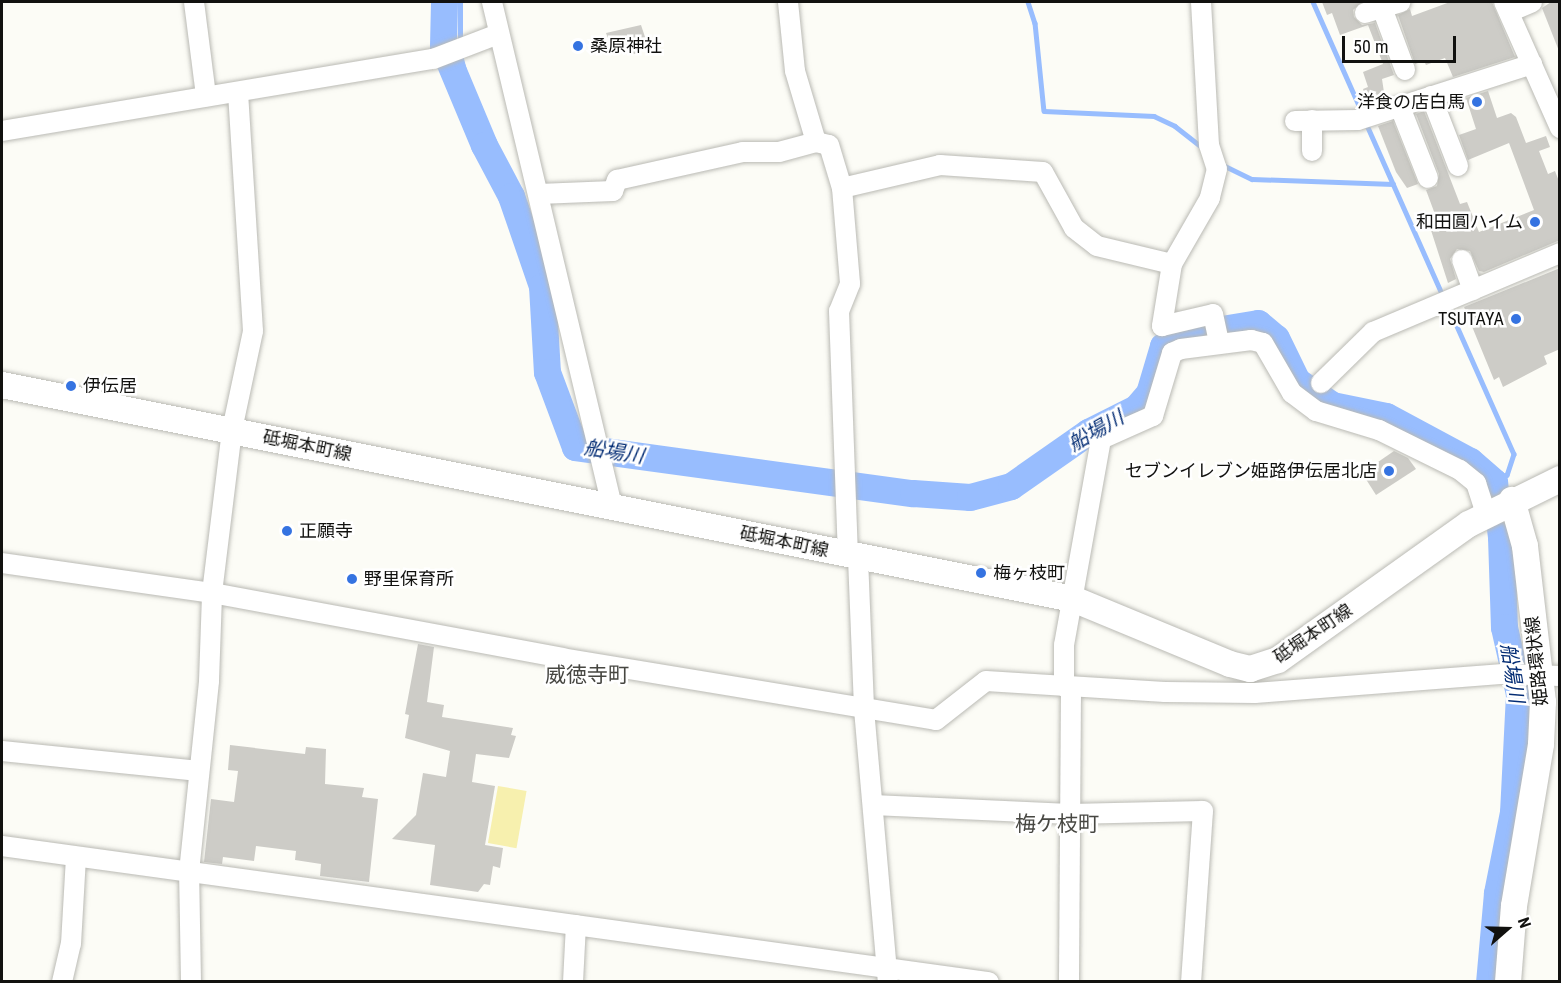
<!DOCTYPE html>
<html>
<head>
<meta charset="utf-8">
<style>
	body { margin:0 }
	#map { position:relative; width:1561px; height:983px; overflow:hidden; background:#fcfcf6; font-family:"Roboto Condensed","Noto Sans JP",sans-serif }
	div>[style] { position:absolute }
	.green>* { inset:0; background:#f7f0ae; transform-origin:0 0 }
	.stream>* { height:4.5px; margin:-2.25px; padding:0 2.25px; transform-origin:2.25px; border-radius:2.25px; background:#98bdfe }
	.river>* { height:27px; margin:-13.5px; padding:0 13.5px; transform-origin:13.5px; border-radius:13.5px; background:#98bdfe }
	.building>* { inset:0; background:#cdccc7 }
	.roads { filter:drop-shadow(0 0 2px #babab4) drop-shadow(0 0 2px #babab4) }
	.minor>* { height:20px; margin:-10px; padding:0 10px; transform-origin:10px; border-radius:10px; background:#fff }
	.major>* { height:26px; margin:-13px; padding:0 13px; transform-origin:13px; border-radius:13px; background:#fff }
	.dots>* { width:16px; height:16px; translate:-50% -50%; box-sizing:border-box; border:3px solid #fff; border-radius:50% }
	span { translate:-50% -50%; white-space:nowrap; text-align:center; line-height:1.15; -webkit-text-stroke:5px #fff; paint-order:stroke }
	.poi-label { font-size:18px; color:#11110f }
	.left { translate:0 -50%; text-align:left }
	.right { translate:-100% -50%; text-align:right }
	.street-label { font-size:18px; color:#11110f }
	.water-label { font-size:20px; color:#032c74; font-style:italic }
	.quarter-label { font-size:21px; color:#474742 }
	.frame { position:absolute; inset:0; border:3px solid #11110f; pointer-events:none }
	.north { position:absolute; left:1477px; top:899px; width:60px; height:60px; -webkit-text-stroke:4px #fff; paint-order:stroke; rotate:70deg; font-size:16px; font-weight:700; line-height:24px; text-align:center; color:#11110f }
	.north::after { content:''; display:block; margin:auto; width:21px; height:27px; background:#11110f; clip-path:polygon(50% 0,100% 100%,50% 72%,0 100%) }
	.scale { position:absolute; left:1342px; top:36px; width:114px; height:27px; box-sizing:border-box; border:3px solid #11110f; border-top:0; padding-left:8px; font-size:18px; line-height:21px; white-space:nowrap; color:#11110f; -webkit-text-stroke:4px #fff; paint-order:stroke }
</style>
</head>
<body>
<div id="map">
	<div class="green">
		<div style="left:498px;top:786px;width:29px;height:58px;rotate:10deg"></div>
	</div>
	<div class="stream">
		<div style="left:1028px;top:2px;width:22px;rotate:72deg"></div>
		<div style="left:1035px;top:23px;width:88px;rotate:84.2deg"></div>
		<div style="left:1044px;top:111px;width:110px;rotate:2.6deg"></div>
		<div style="left:1154px;top:116px;width:23px;rotate:25deg"></div>
		<div style="left:1175px;top:126px;width:36px;rotate:38deg"></div>
		<div style="left:1313px;top:2px;width:120px;rotate:66deg"></div>
		<div style="left:460px;top:44px;width:42px;rotate:-90deg"></div>
		<div style="left:460px;top:53px;width:95px;rotate:75.4deg"></div>
		<div style="left:1366px;top:123px;width:189px;rotate:66deg"></div>
		<div style="left:1223px;top:165px;width:32px;rotate:26deg"></div>
		<div style="left:1252px;top:179px;width:141px;rotate:2deg"></div>
		<div style="left:1448px;top:306px;width:162px;rotate:66deg"></div>
		<div style="left:1514px;top:454px;width:22px;rotate:108deg"></div>
		<div style="left:1507px;top:475px;width:15px;rotate:152deg"></div>
	</div>
	<div class="river">
		<div style="left:444px;top:2px;width:45px;rotate:91.3deg"></div>
		<div style="left:443px;top:47px;width:106px;rotate:67.3deg"></div>
		<div style="left:484px;top:145px;width:58px;rotate:62.1deg"></div>
		<div style="left:511px;top:196px;width:95px;rotate:71deg"></div>
		<div style="left:542px;top:286px;width:86px;rotate:86.7deg"></div>
		<div style="left:547px;top:372px;width:80px;rotate:69.5deg"></div>
		<div style="left:575px;top:447px;width:341px;rotate:7.8deg"></div>
		<div style="left:913px;top:493px;width:57px;rotate:4deg"></div>
		<div style="left:970px;top:497px;width:42px;rotate:-15deg"></div>
		<div style="left:1011px;top:486px;width:94px;rotate:-35deg"></div>
		<div style="left:1088px;top:432px;width:54px;rotate:-26.6deg"></div>
		<div style="left:1136px;top:408px;width:20px;rotate:-49deg"></div>
		<div style="left:1149px;top:393px;width:49px;rotate:-73.4deg"></div>
		<div style="left:1163px;top:346px;width:19px;rotate:-32deg"></div>
		<div style="left:1179px;top:336px;width:80px;rotate:-9.3deg"></div>
		<div style="left:1258px;top:323px;width:23px;rotate:40deg"></div>
		<div style="left:1276px;top:338px;width:48px;rotate:64deg"></div>
		<div style="left:1297px;top:381px;width:42px;rotate:34.4deg"></div>
		<div style="left:1332px;top:405px;width:55px;rotate:11.5deg"></div>
		<div style="left:1386px;top:416px;width:95px;rotate:28.2deg"></div>
		<div style="left:1470px;top:461px;width:32px;rotate:41deg"></div>
		<div style="left:1494px;top:482px;width:55px;rotate:82.7deg"></div>
		<div style="left:1501px;top:537px;width:90px;rotate:88.1deg"></div>
		<div style="left:1504px;top:627px;width:69px;rotate:77.4deg"></div>
		<div style="left:1519px;top:694px;width:118px;rotate:92.9deg"></div>
		<div style="left:1513px;top:812px;width:83px;rotate:101.2deg"></div>
		<div style="left:1497px;top:893px;width:89px;rotate:95.1deg"></div>
	</div>
	<div class="building">
		<div style="clip-path:polygon(1322px 2px,1362px 2px,1353px 10px,1354px 17px,1362px 25px,1375px 23px,1394px 75px,1382px 79px,1385px 99px,1368px 104px,1363px 89px,1368px 87px,1363px 72px,1383px 64px,1368px 25px,1340px 35px,1332px 13px,1327px 15px)"></div>
		<div style="clip-path:polygon(1450px 2px,1492px 2px,1515px 57px,1453px 77px,1445px 58px,1426px 65px,1424px 61px,1415px 64px,1398px 15px,1410px 9px,1412px 16px)"></div>
		<div style="clip-path:polygon(1551px 2px,1560px 2px,1559px 51px,1542px 8px)"></div>
		<div style="clip-path:polygon(641px 25px,645px 37px,640px 55px,612px 49px,606px 33px)"></div>
		<div style="clip-path:polygon(1488px 91px,1497px 118px,1511px 113px,1516px 117px,1526px 143px,1546px 136px,1550px 147px,1539px 151px,1548px 174px,1555px 171px,1560px 184px,1560px 240px,1484px 272px,1479px 271px,1470px 251px,1457px 249px,1450px 259px,1456px 279px,1448px 283px,1428px 221px,1436px 217px,1426px 190px,1437px 186px,1439px 174px,1416px 114px,1424px 111px,1460px 204px,1467px 202px,1479px 232px,1534px 210px,1509px 143px,1468px 160px,1459px 135px,1476px 129px,1466px 98px)"></div>
		<div style="clip-path:polygon(1393px 121px,1418px 184px,1407px 188px,1396px 172px,1378px 126px)"></div>
		<div style="clip-path:polygon(1560px 268px,1560px 349px,1544px 356px,1547px 364px,1503px 387px,1499px 377px,1494px 380px,1464px 307px)"></div>
		<div style="clip-path:polygon(1394px 451px,1408px 458px,1416px 469px,1376px 495px,1362px 473px)"></div>
		<div style="clip-path:polygon(418px 644px,434px 647px,427px 702px,444px 705px,442px 717px,513px 728px,511px 735px,516px 736px,509px 758px,476px 754px,472px 782px,495px 786px,485px 845px,503px 848px,500px 868px,493px 866px,490px 885px,484px 884px,478px 892px,430px 885px,435px 845px,392px 839px,416px 815px,423px 773px,446px 777px,450px 751px,405px 738px,409px 715px,405px 714px)"></div>
		<div style="clip-path:polygon(230px 745px,305px 754px,306px 747px,326px 749px,325px 784px,364px 788px,362px 797px,378px 799px,369px 882px,320px 876px,321px 864px,295px 860px,296px 851px,256px 846px,254px 861px,223px 857px,222px 864px,204px 862px,211px 799px,234px 802px,238px 771px,228px 770px)"></div>
	</div>
	<div class="roads">
		<div class="minor">
			<div style="left:194px;top:2px;width:95px;rotate:82.7deg"></div>
			<div style="left:492px;top:2px;width:518px;rotate:76.61deg"></div>
			<div style="left:788px;top:2px;width:69px;rotate:84.2deg"></div>
			<div style="left:795px;top:71px;width:74px;rotate:73.5deg"></div>
			<div style="left:816px;top:142px;width:13px;rotate:13deg"></div>
			<div style="left:829px;top:145px;width:45px;rotate:73.2deg"></div>
			<div style="left:842px;top:188px;width:96px;rotate:85.2deg"></div>
			<div style="left:850px;top:284px;width:29px;rotate:112deg"></div>
			<div style="left:839px;top:311px;width:244px;rotate:87.9deg"></div>
			<div style="left:1201px;top:2px;width:143px;rotate:86.8deg"></div>
			<div style="left:1209px;top:145px;width:25px;rotate:72deg"></div>
			<div style="left:1217px;top:169px;width:30px;rotate:104deg"></div>
			<div style="left:1210px;top:198px;width:76px;rotate:119.9deg"></div>
			<div style="left:1172px;top:264px;width:63px;rotate:99.2deg"></div>
			<div style="left:1162px;top:326px;width:52px;rotate:-13.2deg"></div>
			<div style="left:1213px;top:314px;width:30px;rotate:78deg"></div>
			<div style="left:1504px;top:2px;width:138px;rotate:66deg"></div>
			<div style="left:1382px;top:8px;width:66px;rotate:69.6deg"></div>
			<div style="left:1509px;top:12px;width:25px;rotate:-23deg"></div>
			<div style="left:1365px;top:13px;width:37px;rotate:-17deg"></div>
			<div style="left:1431px;top:96px;width:75px;rotate:68.9deg"></div>
			<div style="left:1400px;top:107px;width:76px;rotate:68.5deg"></div>
			<div style="left:1295px;top:121px;width:63px;rotate:-0.9deg"></div>
			<div style="left:1358px;top:120px;width:183px;rotate:-17.8deg"></div>
			<div style="left:2px;top:131px;width:437px;rotate:-9.5deg"></div>
			<div style="left:433px;top:59px;width:70px;rotate:-21deg"></div>
			<div style="left:1312px;top:151px;width:31px;rotate:-90deg"></div>
			<div style="left:842px;top:188px;width:101px;rotate:-13.2deg"></div>
			<div style="left:940px;top:165px;width:103px;rotate:3.9deg"></div>
			<div style="left:1043px;top:172px;width:64px;rotate:61deg"></div>
			<div style="left:1074px;top:228px;width:29px;rotate:38deg"></div>
			<div style="left:1097px;top:246px;width:77px;rotate:13.5deg"></div>
			<div style="left:539px;top:194px;width:74px;rotate:-2.3deg"></div>
			<div style="left:613px;top:191px;width:12px;rotate:-70deg"></div>
			<div style="left:617px;top:180px;width:129px;rotate:-12.5deg"></div>
			<div style="left:743px;top:152px;width:36px"></div>
			<div style="left:779px;top:152px;width:38px;rotate:-15deg"></div>
			<div style="left:1462px;top:260px;width:32px;rotate:70deg"></div>
			<div style="left:1321px;top:383px;width:73px;rotate:-44.4deg"></div>
			<div style="left:1373px;top:332px;width:203px;rotate:-22.9deg"></div>
			<div style="left:858px;top:558px;width:151px;rotate:87.7deg"></div>
			<div style="left:864px;top:709px;width:274px;rotate:85deg"></div>
			<div style="left:2px;top:563px;width:212px;rotate:8.1deg"></div>
			<div style="left:212px;top:593px;width:356px;rotate:10.5deg"></div>
			<div style="left:562px;top:658px;width:379px;rotate:9.4deg"></div>
			<div style="left:936px;top:720px;width:63px;rotate:-38deg"></div>
			<div style="left:986px;top:681px;width:179px;rotate:3.5deg"></div>
			<div style="left:1165px;top:692px;width:90px;rotate:0.6deg"></div>
			<div style="left:1255px;top:693px;width:249px;rotate:-4.4deg"></div>
			<div style="left:1503px;top:674px;width:57px;rotate:2deg"></div>
			<div style="left:1064px;top:686px;width:41px;rotate:-90deg"></div>
			<div style="left:1064px;top:645px;width:209px;rotate:-79.8deg"></div>
			<div style="left:1101px;top:439px;width:57px;rotate:-23.9deg"></div>
			<div style="left:1153px;top:416px;width:66px;rotate:-73.2deg"></div>
			<div style="left:1172px;top:353px;width:10px;rotate:-24deg"></div>
			<div style="left:1181px;top:349px;width:71px;rotate:-7.3deg"></div>
			<div style="left:1251px;top:340px;width:12px;rotate:14deg"></div>
			<div style="left:1263px;top:343px;width:58px;rotate:59.9deg"></div>
			<div style="left:1292px;top:393px;width:30px;rotate:37deg"></div>
			<div style="left:1316px;top:411px;width:66px;rotate:16.8deg"></div>
			<div style="left:1379px;top:430px;width:90px;rotate:26.3deg"></div>
			<div style="left:1460px;top:470px;width:21px;rotate:39deg"></div>
			<div style="left:1476px;top:483px;width:33px;rotate:72deg"></div>
			<div style="left:1064px;top:686px;width:9px;rotate:36deg"></div>
			<div style="left:1071px;top:691px;width:291px;rotate:90.4deg"></div>
			<div style="left:2px;top:751px;width:198px;rotate:5.8deg"></div>
			<div style="left:873px;top:805px;width:197px;rotate:2.6deg"></div>
			<div style="left:1070px;top:814px;width:133px;rotate:-1.3deg"></div>
			<div style="left:1203px;top:811px;width:171px;rotate:94deg"></div>
			<div style="left:2px;top:846px;width:996px;rotate:7.85deg"></div>
			<div style="left:62px;top:982px;width:39px;rotate:-77deg"></div>
			<div style="left:71px;top:944px;width:87px;rotate:-86.7deg"></div>
			<div style="left:191px;top:982px;width:110px;rotate:-91deg"></div>
			<div style="left:189px;top:872px;width:192px;rotate:-84deg"></div>
			<div style="left:209px;top:681px;width:88px;rotate:-88deg"></div>
			<div style="left:212px;top:593px;width:164px;rotate:-83deg"></div>
			<div style="left:232px;top:430px;width:101px;rotate:-78deg"></div>
			<div style="left:253px;top:331px;width:238px;rotate:-93.6deg"></div>
			<div style="left:573px;top:982px;width:57px;rotate:-87deg"></div>
		</div>
		<div class="major">
			<div style="left:2px;top:385px;width:1092px;rotate:11.3deg"></div>
			<div style="left:1073px;top:599px;width:170px;rotate:22.5deg"></div>
			<div style="left:1230px;top:664px;width:21px;rotate:14deg"></div>
			<div style="left:1250px;top:669px;width:29px;rotate:-18deg"></div>
			<div style="left:1278px;top:660px;width:234px;rotate:-35.5deg"></div>
			<div style="left:1469px;top:524px;width:102px;rotate:-26.3deg"></div>
			<div style="left:1508px;top:982px;width:76px;rotate:-85.5deg"></div>
			<div style="left:1514px;top:906px;width:164px;rotate:-80.5deg"></div>
			<div style="left:1541px;top:744px;width:42px;rotate:-87.3deg"></div>
			<div style="left:1543px;top:702px;width:157px;rotate:-96.6deg"></div>
			<div style="left:1525px;top:546px;width:48px;rotate:-105.8deg"></div>
		</div>
	</div>
	<div class="dots">
		<div style="left:578px;top:46px;background:#3573e1"></div>
		<div style="left:1477px;top:102px;background:#3573e1"></div>
		<div style="left:1535px;top:222px;background:#3573e1"></div>
		<div style="left:1516px;top:319px;background:#3573e1"></div>
		<div style="left:71px;top:386px;background:#3573e1"></div>
		<div style="left:1389px;top:471px;background:#3573e1"></div>
		<div style="left:287px;top:531px;background:#3573e1"></div>
		<div style="left:981px;top:573px;background:#3573e1"></div>
		<div style="left:352px;top:579px;background:#3573e1"></div>
	</div>
	<div class="poi-label">
		<span class="left" style="left:590px;top:46px">桑原神社</span>
		<span class="right" style="left:1465px;top:102px">洋食の店白馬</span>
		<span class="right" style="left:1523px;top:222px">和田圓ハイム</span>
		<span class="right" style="left:1504px;top:319px">TSUTAYA</span>
		<span class="left" style="left:83px;top:386px">伊伝居</span>
		<span class="right" style="left:1377px;top:471px">セブンイレブン姫路伊伝居北店</span>
		<span class="left" style="left:299px;top:531px">正願寺</span>
		<span class="left" style="left:993px;top:573px">梅ヶ枝町</span>
		<span class="left" style="left:364px;top:579px">野里保育所</span>
	</div>
	<div class="street-label">
		<span style="left:307px;top:446px;rotate:12deg">砥堀本町線</span>
		<span style="left:784px;top:542px;rotate:12deg">砥堀本町線</span>
		<span style="left:1313px;top:634px;rotate:-34deg">砥堀本町線</span>
		<span style="left:1537px;top:661px;rotate:-96deg">姫路環状線</span>
	</div>
	<div class="water-label">
		<span style="left:1096px;top:431px;rotate:-30deg">船場川</span>
		<span style="left:614px;top:452px;rotate:9deg">船場川</span>
		<span style="left:1512px;top:673px;rotate:81deg">船場川</span>
	</div>
	<div class="quarter-label">
		<span style="left:587px;top:675px">威徳寺町</span>
		<span style="left:1057px;top:824px">梅ケ枝町</span>
	</div>
	<div class="frame"></div>
	<div class="north">N</div>
	<div class="scale">50 m</div>
</div>
</body>
</html>
